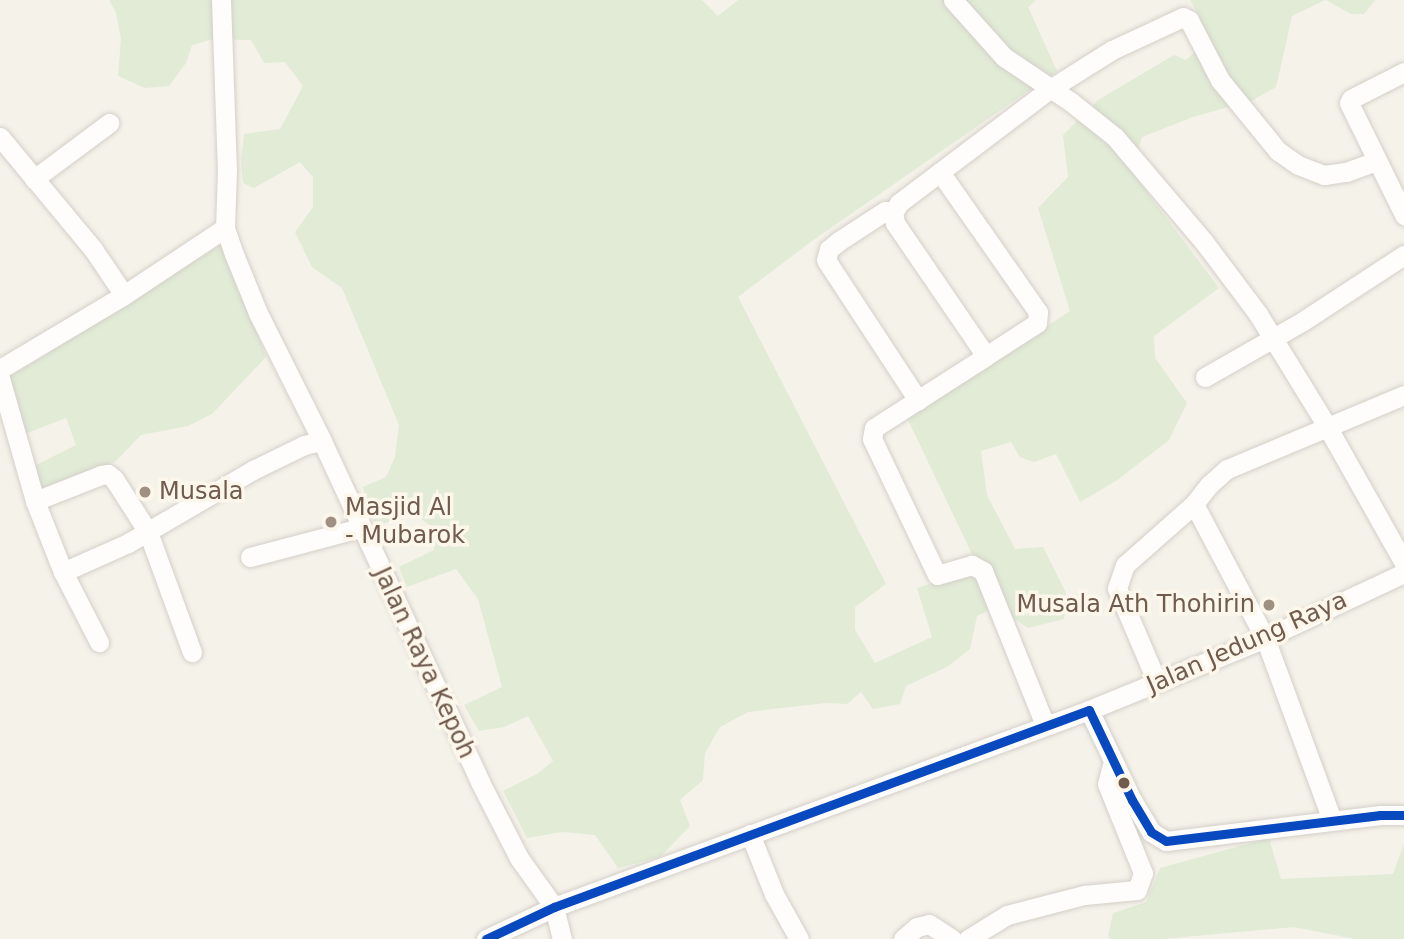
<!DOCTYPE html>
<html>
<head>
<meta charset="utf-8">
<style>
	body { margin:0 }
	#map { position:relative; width:1404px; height:939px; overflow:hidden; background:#f5f2ea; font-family:"DejaVu Sans",sans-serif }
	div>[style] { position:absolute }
	.green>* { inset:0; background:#e1ebd6 }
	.roads { filter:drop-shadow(0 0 2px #d4cfc8) drop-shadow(0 0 2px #d4cfc8) }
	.minor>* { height:19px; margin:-9.5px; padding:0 9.5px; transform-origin:9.5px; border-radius:9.5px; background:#fefdfc }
	.bus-1>* { height:9px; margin:-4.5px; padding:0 4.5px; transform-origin:4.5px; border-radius:4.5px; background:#0849c0 }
	.dots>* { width:19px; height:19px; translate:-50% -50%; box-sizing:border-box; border:4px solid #fdf7eb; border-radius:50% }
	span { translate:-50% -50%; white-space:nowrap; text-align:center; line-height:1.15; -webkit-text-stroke:7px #fdf7eb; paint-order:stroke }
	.poi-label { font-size:24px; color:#705b4d }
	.left { translate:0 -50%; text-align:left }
	.right { translate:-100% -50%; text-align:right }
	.street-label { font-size:24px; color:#705b4d }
</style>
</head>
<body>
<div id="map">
	<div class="green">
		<div style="clip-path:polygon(109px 0,702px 0,718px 16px,738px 0,1036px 0,1028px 7px,1057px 71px,812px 241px,738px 297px,886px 584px,855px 607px,855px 630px,875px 663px,932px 637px,917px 588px,973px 570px,973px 556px,907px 418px,1070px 311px,1038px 208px,1068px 177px,1063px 135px,1098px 100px,1174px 55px,1186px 60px,1205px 43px,1199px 16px,1190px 0,1325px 0,1292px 16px,1276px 87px,1253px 100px,1193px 117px,1142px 137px,1131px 171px,1219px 288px,1154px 336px,1155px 358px,1187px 403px,1169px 440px,1116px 481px,1080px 502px,1056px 454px,1034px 462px,1020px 457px,1011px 442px,981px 451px,987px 495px,1015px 549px,1043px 547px,1066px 593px,1064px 619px,1028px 628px,1010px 616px,1007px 602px,977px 616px,970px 649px,947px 667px,906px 686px,900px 704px,873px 709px,861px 692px,847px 704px,825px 703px,748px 712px,720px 727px,705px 753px,703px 780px,680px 800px,690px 826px,660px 857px,618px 868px,595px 835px,562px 832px,527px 838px,503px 791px,537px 774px,553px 761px,528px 716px,504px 727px,479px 731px,464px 705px,502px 687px,478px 599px,456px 569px,407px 587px,399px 567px,434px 550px,433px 528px,415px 514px,375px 526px,363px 487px,386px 477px,395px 457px,399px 425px,342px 288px,312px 267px,295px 232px,313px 207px,313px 177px,300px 162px,254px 188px,243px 183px,241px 160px,244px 134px,280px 129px,303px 86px,285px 62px,264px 63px,251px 40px,213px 39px,192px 45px,186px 63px,169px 86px,145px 88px,118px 76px,121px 39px,116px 13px)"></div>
		<div style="clip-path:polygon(1326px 0,1375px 0,1364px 14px,1351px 14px)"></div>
		<div style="clip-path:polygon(225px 242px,266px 357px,212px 414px,188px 426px,141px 435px,116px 461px,36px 495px,30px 468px,76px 445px,66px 418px,22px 435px,5px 380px)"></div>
		<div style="clip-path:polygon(1269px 838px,1281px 879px,1393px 874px,1404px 844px,1404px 939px,1355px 939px,1294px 927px,1162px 939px,1110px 939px,1108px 936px,1113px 913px,1146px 902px,1160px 868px)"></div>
	</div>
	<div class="roads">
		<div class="minor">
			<div style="left:221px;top:0;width:169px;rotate:88deg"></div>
			<div style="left:227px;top:169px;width:59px;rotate:91.9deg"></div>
			<div style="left:225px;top:228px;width:28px;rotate:71deg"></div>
			<div style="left:234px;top:254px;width:64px;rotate:67.9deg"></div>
			<div style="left:258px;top:313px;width:143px;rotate:63.4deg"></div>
			<div style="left:322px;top:441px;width:376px;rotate:65.1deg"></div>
			<div style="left:480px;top:782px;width:85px;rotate:62.8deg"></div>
			<div style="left:519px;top:858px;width:60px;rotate:54.5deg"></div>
			<div style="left:554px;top:907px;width:33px;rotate:76deg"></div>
			<div style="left:953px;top:0;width:76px;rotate:48.2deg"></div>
			<div style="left:1004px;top:57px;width:81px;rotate:33.9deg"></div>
			<div style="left:1071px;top:102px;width:56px;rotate:38.5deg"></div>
			<div style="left:1115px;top:137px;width:138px;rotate:49.7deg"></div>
			<div style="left:1204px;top:242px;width:90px;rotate:53.1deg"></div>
			<div style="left:1258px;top:314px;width:134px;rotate:58.4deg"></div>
			<div style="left:1328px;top:428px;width:155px;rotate:60.6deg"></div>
			<div style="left:1404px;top:72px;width:59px;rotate:153deg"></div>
			<div style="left:1351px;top:99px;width:4px;rotate:117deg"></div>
			<div style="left:1349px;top:103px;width:125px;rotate:63.8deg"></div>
			<div style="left:0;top:137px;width:146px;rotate:50.3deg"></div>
			<div style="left:93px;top:249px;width:55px;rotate:56deg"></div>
			<div style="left:940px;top:172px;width:171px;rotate:55deg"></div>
			<div style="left:1038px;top:312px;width:11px;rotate:95deg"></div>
			<div style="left:1037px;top:323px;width:61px;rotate:147.1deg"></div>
			<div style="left:34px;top:179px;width:94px;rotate:-36.7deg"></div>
			<div style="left:893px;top:213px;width:8px;rotate:-166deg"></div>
			<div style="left:885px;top:211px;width:55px;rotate:146.9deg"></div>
			<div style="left:839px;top:241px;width:13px;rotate:141deg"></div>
			<div style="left:829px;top:249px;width:11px;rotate:105deg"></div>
			<div style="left:826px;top:260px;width:168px;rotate:56.7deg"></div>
			<div style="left:0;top:369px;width:144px;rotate:-30.8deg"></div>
			<div style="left:124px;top:295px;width:121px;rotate:-33.6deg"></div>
			<div style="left:1205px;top:377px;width:113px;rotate:-29.7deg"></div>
			<div style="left:1303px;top:321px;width:121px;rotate:-33.2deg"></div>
			<div style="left:0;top:378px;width:128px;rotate:74.1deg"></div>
			<div style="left:35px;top:501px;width:76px;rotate:68.5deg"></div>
			<div style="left:63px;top:572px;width:79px;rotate:62.8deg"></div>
			<div style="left:35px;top:501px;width:71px;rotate:-21.5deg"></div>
			<div style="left:101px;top:475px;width:7px;rotate:-8deg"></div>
			<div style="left:108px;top:474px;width:8px;rotate:40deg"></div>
			<div style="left:114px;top:479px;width:63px;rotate:57.3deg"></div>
			<div style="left:148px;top:532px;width:128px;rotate:69.9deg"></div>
			<div style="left:1194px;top:504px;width:152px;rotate:62.1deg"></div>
			<div style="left:1265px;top:638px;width:194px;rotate:69.8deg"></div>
			<div style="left:250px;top:557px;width:114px;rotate:-14.8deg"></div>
			<div style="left:63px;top:572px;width:71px;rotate:-24deg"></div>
			<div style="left:128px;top:543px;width:145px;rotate:-30.3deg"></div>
			<div style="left:253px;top:470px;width:57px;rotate:-26.1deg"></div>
			<div style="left:304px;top:445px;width:18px;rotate:-13deg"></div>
			<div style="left:1157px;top:682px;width:102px;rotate:-113.1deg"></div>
			<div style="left:1117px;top:588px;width:24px;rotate:-71deg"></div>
			<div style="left:1125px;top:565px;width:92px;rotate:-41.5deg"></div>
			<div style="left:1194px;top:504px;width:24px;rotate:-52deg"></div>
			<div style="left:1209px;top:485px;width:24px;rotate:-42deg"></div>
			<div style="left:1227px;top:469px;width:192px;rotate:-22.7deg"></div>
			<div style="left:1089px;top:710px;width:100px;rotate:64.5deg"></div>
			<div style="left:1132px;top:800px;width:37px;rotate:59deg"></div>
			<div style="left:1151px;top:832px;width:17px;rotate:31deg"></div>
			<div style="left:1166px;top:841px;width:216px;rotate:-6.9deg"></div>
			<div style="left:1380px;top:815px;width:24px"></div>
			<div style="left:1045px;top:725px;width:166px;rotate:-111.9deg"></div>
			<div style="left:983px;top:571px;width:13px;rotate:-151deg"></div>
			<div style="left:972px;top:565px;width:36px;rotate:164deg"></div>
			<div style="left:937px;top:575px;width:151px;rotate:-115.5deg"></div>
			<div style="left:872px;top:439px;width:11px;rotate:-80deg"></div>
			<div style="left:874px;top:428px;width:133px;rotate:-32.7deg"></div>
			<div style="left:986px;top:356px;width:161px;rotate:-124.4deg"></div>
			<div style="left:895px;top:223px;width:10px;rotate:-101deg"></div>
			<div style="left:893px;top:213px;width:12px;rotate:-59deg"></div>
			<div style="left:899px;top:203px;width:189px;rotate:-37.1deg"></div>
			<div style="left:1050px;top:89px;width:73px;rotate:-32.2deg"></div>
			<div style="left:1112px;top:50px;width:78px;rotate:-24.9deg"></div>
			<div style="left:1183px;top:17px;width:7px;rotate:27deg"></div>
			<div style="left:1189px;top:20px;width:68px;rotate:62.7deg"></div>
			<div style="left:1220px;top:80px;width:92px;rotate:50.8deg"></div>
			<div style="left:1278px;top:151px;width:24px;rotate:35deg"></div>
			<div style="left:1298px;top:165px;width:28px;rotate:21deg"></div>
			<div style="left:1324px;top:175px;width:22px;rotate:-8deg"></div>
			<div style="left:1346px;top:172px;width:32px;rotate:-20deg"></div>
			<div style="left:750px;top:834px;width:65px;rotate:68.2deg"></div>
			<div style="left:774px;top:894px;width:51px;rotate:60.9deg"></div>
			<div style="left:486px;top:939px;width:75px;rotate:-25.2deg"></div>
			<div style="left:554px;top:907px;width:570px;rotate:-20.21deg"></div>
			<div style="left:1089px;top:710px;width:190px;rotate:-22.2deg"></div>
			<div style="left:1265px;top:638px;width:153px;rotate:-25.1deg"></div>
			<div style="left:903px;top:939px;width:18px;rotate:-41deg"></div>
			<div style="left:917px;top:927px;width:12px;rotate:-14deg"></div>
			<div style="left:929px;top:924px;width:27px;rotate:33deg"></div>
			<div style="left:968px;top:939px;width:46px;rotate:-31.6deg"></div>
			<div style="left:1007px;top:915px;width:80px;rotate:-14.6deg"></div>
			<div style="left:1084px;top:895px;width:53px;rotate:-5.4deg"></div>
			<div style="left:1137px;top:890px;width:18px;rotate:-71deg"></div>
			<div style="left:1143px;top:873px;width:96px;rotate:-112deg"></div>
			<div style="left:1107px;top:784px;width:23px;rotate:-75deg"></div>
		</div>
	</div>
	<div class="bus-1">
		<div style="left:486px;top:939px;width:75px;rotate:-25.2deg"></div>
		<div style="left:554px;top:907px;width:570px;rotate:-20.21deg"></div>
		<div style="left:1089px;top:710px;width:100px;rotate:64.5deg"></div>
		<div style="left:1132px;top:800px;width:37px;rotate:59deg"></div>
		<div style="left:1151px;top:832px;width:17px;rotate:31deg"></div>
		<div style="left:1166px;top:841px;width:216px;rotate:-6.9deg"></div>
		<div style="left:1380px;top:815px;width:24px"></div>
	</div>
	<div class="dots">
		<div style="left:145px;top:492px;background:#9f9084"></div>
		<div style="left:331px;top:522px;background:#9f9084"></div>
		<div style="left:1269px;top:605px;background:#9f9084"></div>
		<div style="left:1124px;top:783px;background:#705b4d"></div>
	</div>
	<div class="poi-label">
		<span class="left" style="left:159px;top:492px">Musala</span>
		<span class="left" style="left:345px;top:522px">Masjid Al<br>- Mubarok</span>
		<span class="right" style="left:1255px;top:605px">Musala Ath Thohirin</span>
	</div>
	<div class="street-label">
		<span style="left:1247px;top:643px;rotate:-24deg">Jalan Jedung Raya</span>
		<span style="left:424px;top:663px;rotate:65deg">Jalan Raya Kepoh</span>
	</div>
</div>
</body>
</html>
